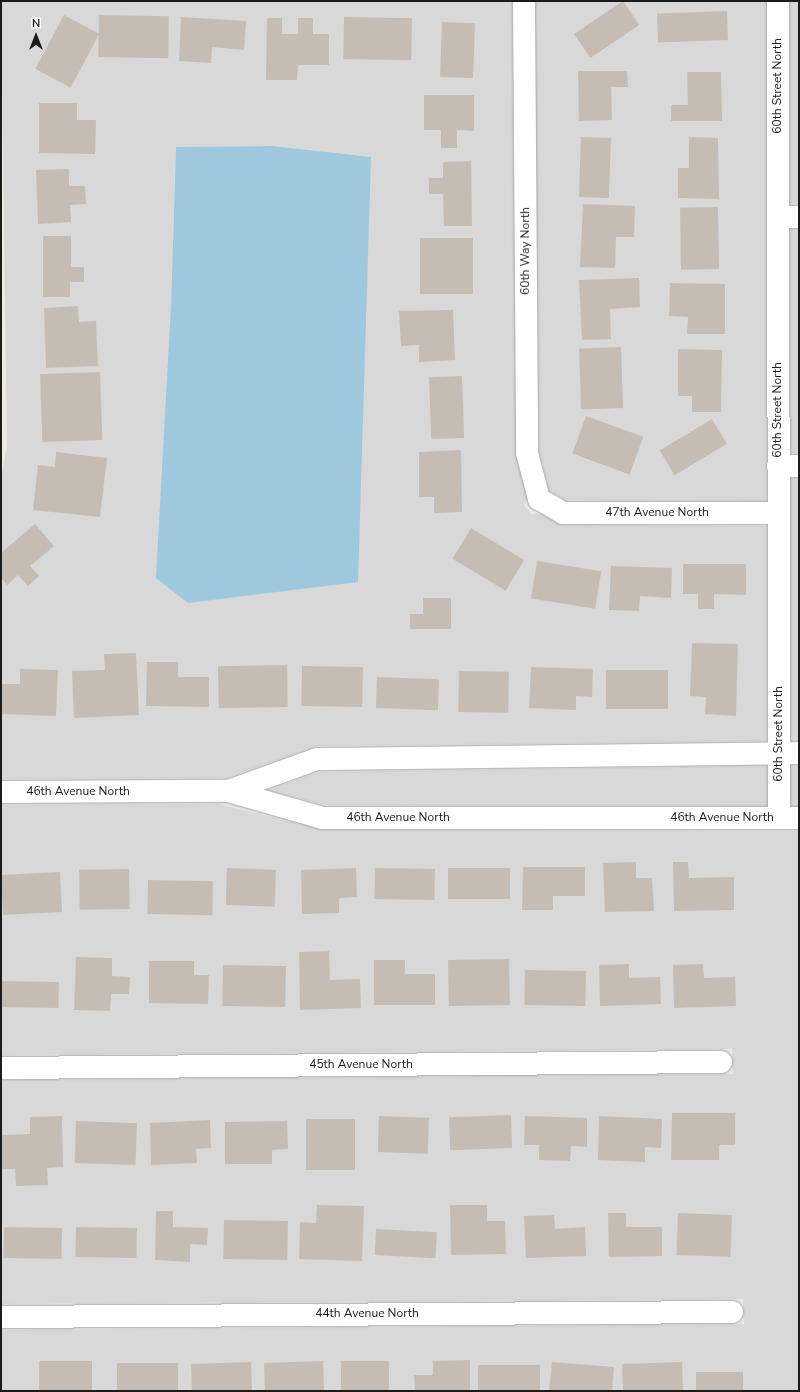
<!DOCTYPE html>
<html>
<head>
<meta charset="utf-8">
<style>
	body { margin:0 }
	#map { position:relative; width:800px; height:1392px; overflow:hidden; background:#edeae0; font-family:"Nunito Sans",sans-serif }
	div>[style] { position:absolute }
	.residential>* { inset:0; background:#d9d8d8; transform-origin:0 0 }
	.water>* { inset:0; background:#9dc8de }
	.building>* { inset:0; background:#c5bdb3; transform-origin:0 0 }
	.roads { filter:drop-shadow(0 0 1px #a2a2a2) drop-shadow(0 0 1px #a2a2a2) }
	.minor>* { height:22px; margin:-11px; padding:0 11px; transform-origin:11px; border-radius:11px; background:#fff }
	span { translate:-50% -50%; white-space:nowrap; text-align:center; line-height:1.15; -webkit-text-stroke:3.5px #fff; paint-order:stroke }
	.street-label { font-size:12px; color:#1b1b1b }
	.frame { position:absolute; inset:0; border:2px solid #1b1b1b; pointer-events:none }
	.north { position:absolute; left:16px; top:16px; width:40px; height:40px; -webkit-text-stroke:3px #fff; paint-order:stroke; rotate:0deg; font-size:11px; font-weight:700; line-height:16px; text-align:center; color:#1b1b1b }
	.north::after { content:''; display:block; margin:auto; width:14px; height:18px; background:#1b1b1b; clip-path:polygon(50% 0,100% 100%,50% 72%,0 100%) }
</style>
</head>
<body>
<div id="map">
	<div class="residential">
		<div style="clip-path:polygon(evenodd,1px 1px,512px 1px,516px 453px,527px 498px,524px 505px,532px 515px,538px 513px,563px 525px,767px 526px,767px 741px,317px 746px,226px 778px,1px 779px,1px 477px,7px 447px,1px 1px,273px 146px,371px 157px,171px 306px,176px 147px,273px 146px)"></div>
		<div style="clip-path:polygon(535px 1px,767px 1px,767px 501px,565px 500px,549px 491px,539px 451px)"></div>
		<div style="left:789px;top:1px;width:10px;height:203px"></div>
		<div style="left:789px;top:229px;width:10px;height:224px"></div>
		<div style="left:790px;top:478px;width:9px;height:263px"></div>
		<div style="clip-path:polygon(767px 766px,768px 806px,324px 805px,269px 790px,319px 772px)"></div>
		<div style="left:790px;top:766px;width:9px;height:40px"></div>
		<div style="clip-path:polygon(219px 804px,323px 830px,799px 831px,799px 1391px,1px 1391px,1px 1330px,744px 1324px,743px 1299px,1px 1304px,1px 1080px,733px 1074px,732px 1049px,1px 1055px,1px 805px)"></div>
	</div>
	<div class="water">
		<div style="clip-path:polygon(273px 146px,371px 157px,358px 582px,188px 603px,156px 578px,171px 306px,176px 147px)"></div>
	</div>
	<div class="building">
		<div style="left:623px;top:1px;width:29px;height:59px;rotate:56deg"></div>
		<div style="left:727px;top:11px;width:29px;height:70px;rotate:88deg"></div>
		<div style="left:64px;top:15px;width:40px;height:61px;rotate:28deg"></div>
		<div style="left:99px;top:15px;width:70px;height:42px;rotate:1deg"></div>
		<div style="clip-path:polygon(181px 17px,246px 21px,244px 50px,212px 47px,211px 63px,179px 61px)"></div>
		<div style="left:344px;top:17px;width:68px;height:42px;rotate:1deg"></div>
		<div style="clip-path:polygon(267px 18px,282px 18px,282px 34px,298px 34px,298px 18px,313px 18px,313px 34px,329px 34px,329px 65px,298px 65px,297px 80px,266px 80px)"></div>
		<div style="left:442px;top:22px;width:33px;height:55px;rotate:2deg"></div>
		<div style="clip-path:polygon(578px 71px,627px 71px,628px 87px,611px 87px,612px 120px,579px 121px)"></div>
		<div style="clip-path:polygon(687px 72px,721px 72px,722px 121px,671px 121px,671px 105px,688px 105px)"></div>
		<div style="clip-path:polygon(424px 95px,474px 95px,474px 131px,457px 130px,457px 148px,441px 148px,441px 130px,424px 130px)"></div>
		<div style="clip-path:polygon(39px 103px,77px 103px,77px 120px,96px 120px,95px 154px,39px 153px)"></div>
		<div style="left:581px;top:137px;width:30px;height:60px;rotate:2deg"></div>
		<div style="clip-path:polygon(689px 137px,718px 138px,719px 199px,678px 198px,678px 168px,689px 168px)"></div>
		<div style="clip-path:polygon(471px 161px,472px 226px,444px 226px,443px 194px,429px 194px,429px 178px,443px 178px,443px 162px)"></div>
		<div style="clip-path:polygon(69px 169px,69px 186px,85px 186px,86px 204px,70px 205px,71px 222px,38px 224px,36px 170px)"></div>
		<div style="clip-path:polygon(583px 204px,635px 206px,634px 237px,616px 237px,615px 268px,580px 267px)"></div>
		<div style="left:718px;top:207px;width:62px;height:38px;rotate:89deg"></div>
		<div style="clip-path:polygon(43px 236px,71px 236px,71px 267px,84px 267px,84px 282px,70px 282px,70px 297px,43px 297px)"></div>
		<div style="left:420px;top:238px;width:53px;height:56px"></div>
		<div style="clip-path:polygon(639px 278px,640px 307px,610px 309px,611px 339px,582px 340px,579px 280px)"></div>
		<div style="clip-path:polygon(670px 283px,725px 284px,725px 334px,687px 334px,688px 317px,669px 316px)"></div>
		<div style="clip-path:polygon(78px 306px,79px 322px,96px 321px,98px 366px,46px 368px,44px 308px)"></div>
		<div style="clip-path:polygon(453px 310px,455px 360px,419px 362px,419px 345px,401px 346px,399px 311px)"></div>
		<div style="left:621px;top:347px;width:61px;height:42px;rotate:88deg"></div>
		<div style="clip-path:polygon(678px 349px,722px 350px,721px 412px,692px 412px,692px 396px,678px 396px)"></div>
		<div style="left:100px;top:372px;width:68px;height:60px;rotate:88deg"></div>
		<div style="left:462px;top:376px;width:62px;height:33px;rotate:88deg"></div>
		<div style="left:586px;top:416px;width:61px;height:40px;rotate:20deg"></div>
		<div style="left:712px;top:419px;width:29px;height:61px;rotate:59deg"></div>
		<div style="clip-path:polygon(461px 450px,462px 512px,434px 513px,434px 497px,419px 497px,419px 452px)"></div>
		<div style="clip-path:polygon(56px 452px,107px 458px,100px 517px,33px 510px,38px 465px,55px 467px)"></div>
		<div style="clip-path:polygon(35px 524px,54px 546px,30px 566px,39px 576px,28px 586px,18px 575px,7px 585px,1px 578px,1px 553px)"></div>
		<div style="left:471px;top:528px;width:62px;height:36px;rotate:31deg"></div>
		<div style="left:537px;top:561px;width:65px;height:38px;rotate:9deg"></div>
		<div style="clip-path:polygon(683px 564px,746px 564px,746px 595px,714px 594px,714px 609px,698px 609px,698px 594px,683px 594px)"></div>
		<div style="clip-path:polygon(611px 566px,672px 568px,671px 598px,640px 596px,639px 611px,609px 610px)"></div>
		<div style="clip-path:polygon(423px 598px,451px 598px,451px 629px,410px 629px,410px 614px,423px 614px)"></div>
		<div style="clip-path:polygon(692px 643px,738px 644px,736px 716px,705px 714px,706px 697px,690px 696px)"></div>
		<div style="clip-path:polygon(136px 653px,139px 715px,74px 718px,72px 671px,105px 670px,104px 654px)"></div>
		<div style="clip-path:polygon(147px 662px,178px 662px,178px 677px,209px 677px,209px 707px,146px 706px)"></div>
		<div style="left:287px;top:665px;width:42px;height:69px;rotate:89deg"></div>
		<div style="left:302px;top:666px;width:61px;height:40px;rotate:1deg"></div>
		<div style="clip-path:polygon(531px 667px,593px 669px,592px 697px,576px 696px,576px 710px,529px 708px)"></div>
		<div style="clip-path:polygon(20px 669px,58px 670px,56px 716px,1px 714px,1px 684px,20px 684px)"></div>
		<div style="left:668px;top:670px;width:39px;height:62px;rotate:90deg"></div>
		<div style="left:459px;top:671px;width:50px;height:41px;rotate:1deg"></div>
		<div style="left:377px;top:677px;width:62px;height:31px;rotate:2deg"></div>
		<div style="clip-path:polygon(636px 862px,636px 878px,652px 878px,654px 911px,605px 912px,603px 863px)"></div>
		<div style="clip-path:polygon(673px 862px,688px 862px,689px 878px,734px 877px,734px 910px,674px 911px)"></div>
		<div style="clip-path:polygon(523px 867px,585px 867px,585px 896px,553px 896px,553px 910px,522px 910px)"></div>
		<div style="left:227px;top:868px;width:49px;height:37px;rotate:2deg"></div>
		<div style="clip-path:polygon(356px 868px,357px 897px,339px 898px,339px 913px,302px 914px,301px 870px)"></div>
		<div style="left:375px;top:868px;width:60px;height:31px;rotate:1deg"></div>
		<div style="left:448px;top:868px;width:62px;height:31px"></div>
		<div style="left:129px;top:869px;width:40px;height:50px;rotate:89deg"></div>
		<div style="left:60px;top:872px;width:40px;height:59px;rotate:87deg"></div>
		<div style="left:148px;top:880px;width:65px;height:34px;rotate:1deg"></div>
		<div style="clip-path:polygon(329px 951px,330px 980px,360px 979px,361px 1008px,300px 1010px,299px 952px)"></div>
		<div style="clip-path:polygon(76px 957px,112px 958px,112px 976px,130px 977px,129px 994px,111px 994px,110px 1011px,74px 1010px)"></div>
		<div style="left:509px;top:959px;width:46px;height:61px;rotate:89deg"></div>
		<div style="clip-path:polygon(374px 960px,405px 960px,405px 974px,435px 974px,435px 1005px,374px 1005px)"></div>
		<div style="clip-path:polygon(149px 961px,194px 961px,194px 975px,209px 975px,208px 1004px,149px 1003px)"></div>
		<div style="clip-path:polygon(629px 964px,629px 978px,660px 977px,661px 1004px,600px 1006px,599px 965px)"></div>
		<div style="clip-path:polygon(703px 964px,704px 978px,735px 977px,736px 1006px,674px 1008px,673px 965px)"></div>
		<div style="left:223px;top:965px;width:63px;height:41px;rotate:1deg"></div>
		<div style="left:525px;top:970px;width:61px;height:35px;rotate:1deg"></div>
		<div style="left:1px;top:981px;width:58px;height:26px;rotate:1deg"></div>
		<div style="clip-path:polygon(672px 1113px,735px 1113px,735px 1145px,719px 1145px,719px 1160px,671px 1160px)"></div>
		<div style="left:511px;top:1115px;width:33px;height:62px;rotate:88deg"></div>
		<div style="clip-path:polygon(62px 1116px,63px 1167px,47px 1168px,48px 1185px,16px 1186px,15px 1169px,1px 1169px,1px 1135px,30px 1134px,30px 1117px)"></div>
		<div style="left:379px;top:1116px;width:50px;height:36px;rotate:2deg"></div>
		<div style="clip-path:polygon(525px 1116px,587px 1118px,587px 1147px,571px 1146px,570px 1161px,539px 1160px,539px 1145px,524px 1145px)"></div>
		<div style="clip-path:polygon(599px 1116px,662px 1119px,661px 1148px,645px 1147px,645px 1162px,598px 1160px)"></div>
		<div style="left:306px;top:1119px;width:49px;height:51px"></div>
		<div style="clip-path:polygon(210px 1120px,211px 1148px,196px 1149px,197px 1163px,151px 1165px,150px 1123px)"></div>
		<div style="left:76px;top:1121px;width:61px;height:42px;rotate:2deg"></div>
		<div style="clip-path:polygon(287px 1121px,288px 1149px,272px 1150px,272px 1164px,225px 1164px,225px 1122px)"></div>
		<div style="clip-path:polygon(317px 1205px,364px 1206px,362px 1261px,299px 1259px,300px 1222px,316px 1223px)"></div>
		<div style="clip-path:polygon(450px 1205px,487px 1205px,487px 1221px,505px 1221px,506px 1254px,451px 1255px)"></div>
		<div style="clip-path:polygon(156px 1211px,173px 1211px,173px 1227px,208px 1228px,207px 1245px,190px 1244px,190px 1262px,155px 1260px)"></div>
		<div style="clip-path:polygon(608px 1213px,626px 1213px,626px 1227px,662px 1227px,662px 1256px,609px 1257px)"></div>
		<div style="left:678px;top:1213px;width:54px;height:42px;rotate:2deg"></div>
		<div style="clip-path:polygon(554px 1215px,555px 1229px,585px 1227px,586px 1256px,526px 1258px,524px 1216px)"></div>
		<div style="left:224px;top:1220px;width:64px;height:39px;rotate:1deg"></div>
		<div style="left:4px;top:1227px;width:58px;height:31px;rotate:1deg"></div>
		<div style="left:76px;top:1227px;width:61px;height:30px;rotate:1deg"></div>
		<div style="left:376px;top:1229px;width:61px;height:26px;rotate:3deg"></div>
		<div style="clip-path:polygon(470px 1360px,470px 1391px,415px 1391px,414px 1375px,433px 1375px,433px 1361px)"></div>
		<div style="left:92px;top:1361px;width:30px;height:53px;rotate:90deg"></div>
		<div style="left:323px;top:1361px;width:30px;height:59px;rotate:88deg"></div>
		<div style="left:389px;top:1361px;width:30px;height:48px;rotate:90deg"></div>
		<div style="left:251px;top:1362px;width:28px;height:60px;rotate:88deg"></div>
		<div style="clip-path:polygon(552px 1362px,614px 1367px,612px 1391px,549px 1391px)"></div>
		<div style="left:682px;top:1362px;width:29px;height:60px;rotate:88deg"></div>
		<div style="left:178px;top:1363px;width:28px;height:61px;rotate:90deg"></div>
		<div style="left:478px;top:1365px;width:62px;height:26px"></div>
		<div style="left:696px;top:1372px;width:47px;height:19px"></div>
	</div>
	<div class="roads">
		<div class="minor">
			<div style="left:524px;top:1px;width:452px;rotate:89.6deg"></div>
			<div style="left:527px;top:453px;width:48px;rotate:75.4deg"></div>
			<div style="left:539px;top:499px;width:28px;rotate:30deg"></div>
			<div style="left:563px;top:513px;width:216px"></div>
			<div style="left:778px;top:1px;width:817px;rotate:89.93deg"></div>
			<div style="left:778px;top:217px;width:21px"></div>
			<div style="left:778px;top:466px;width:21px"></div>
			<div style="left:228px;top:791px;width:95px;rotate:-19.8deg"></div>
			<div style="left:317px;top:759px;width:482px;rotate:-0.7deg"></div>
			<div style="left:1px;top:792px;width:227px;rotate:-0.3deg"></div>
			<div style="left:228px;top:791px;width:99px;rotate:15.9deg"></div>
			<div style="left:323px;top:818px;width:476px"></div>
			<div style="left:1px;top:1068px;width:720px;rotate:-0.48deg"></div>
			<div style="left:1px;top:1317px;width:731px;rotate:-0.39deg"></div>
		</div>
	</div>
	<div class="street-label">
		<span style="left:778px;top:86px;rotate:-90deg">60th Street North</span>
		<span style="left:526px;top:251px;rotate:-90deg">60th Way North</span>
		<span style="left:778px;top:410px;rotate:-90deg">60th Street North</span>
		<span style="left:657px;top:513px">47th Avenue North</span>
		<span style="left:779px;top:734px;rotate:-90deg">60th Street North</span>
		<span style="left:78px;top:792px">46th Avenue North</span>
		<span style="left:398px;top:818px">46th Avenue North</span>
		<span style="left:722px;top:818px">46th Avenue North</span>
		<span style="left:361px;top:1065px">45th Avenue North</span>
		<span style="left:367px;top:1314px">44th Avenue North</span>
	</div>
	<div class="frame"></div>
	<div class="north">N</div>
</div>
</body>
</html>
